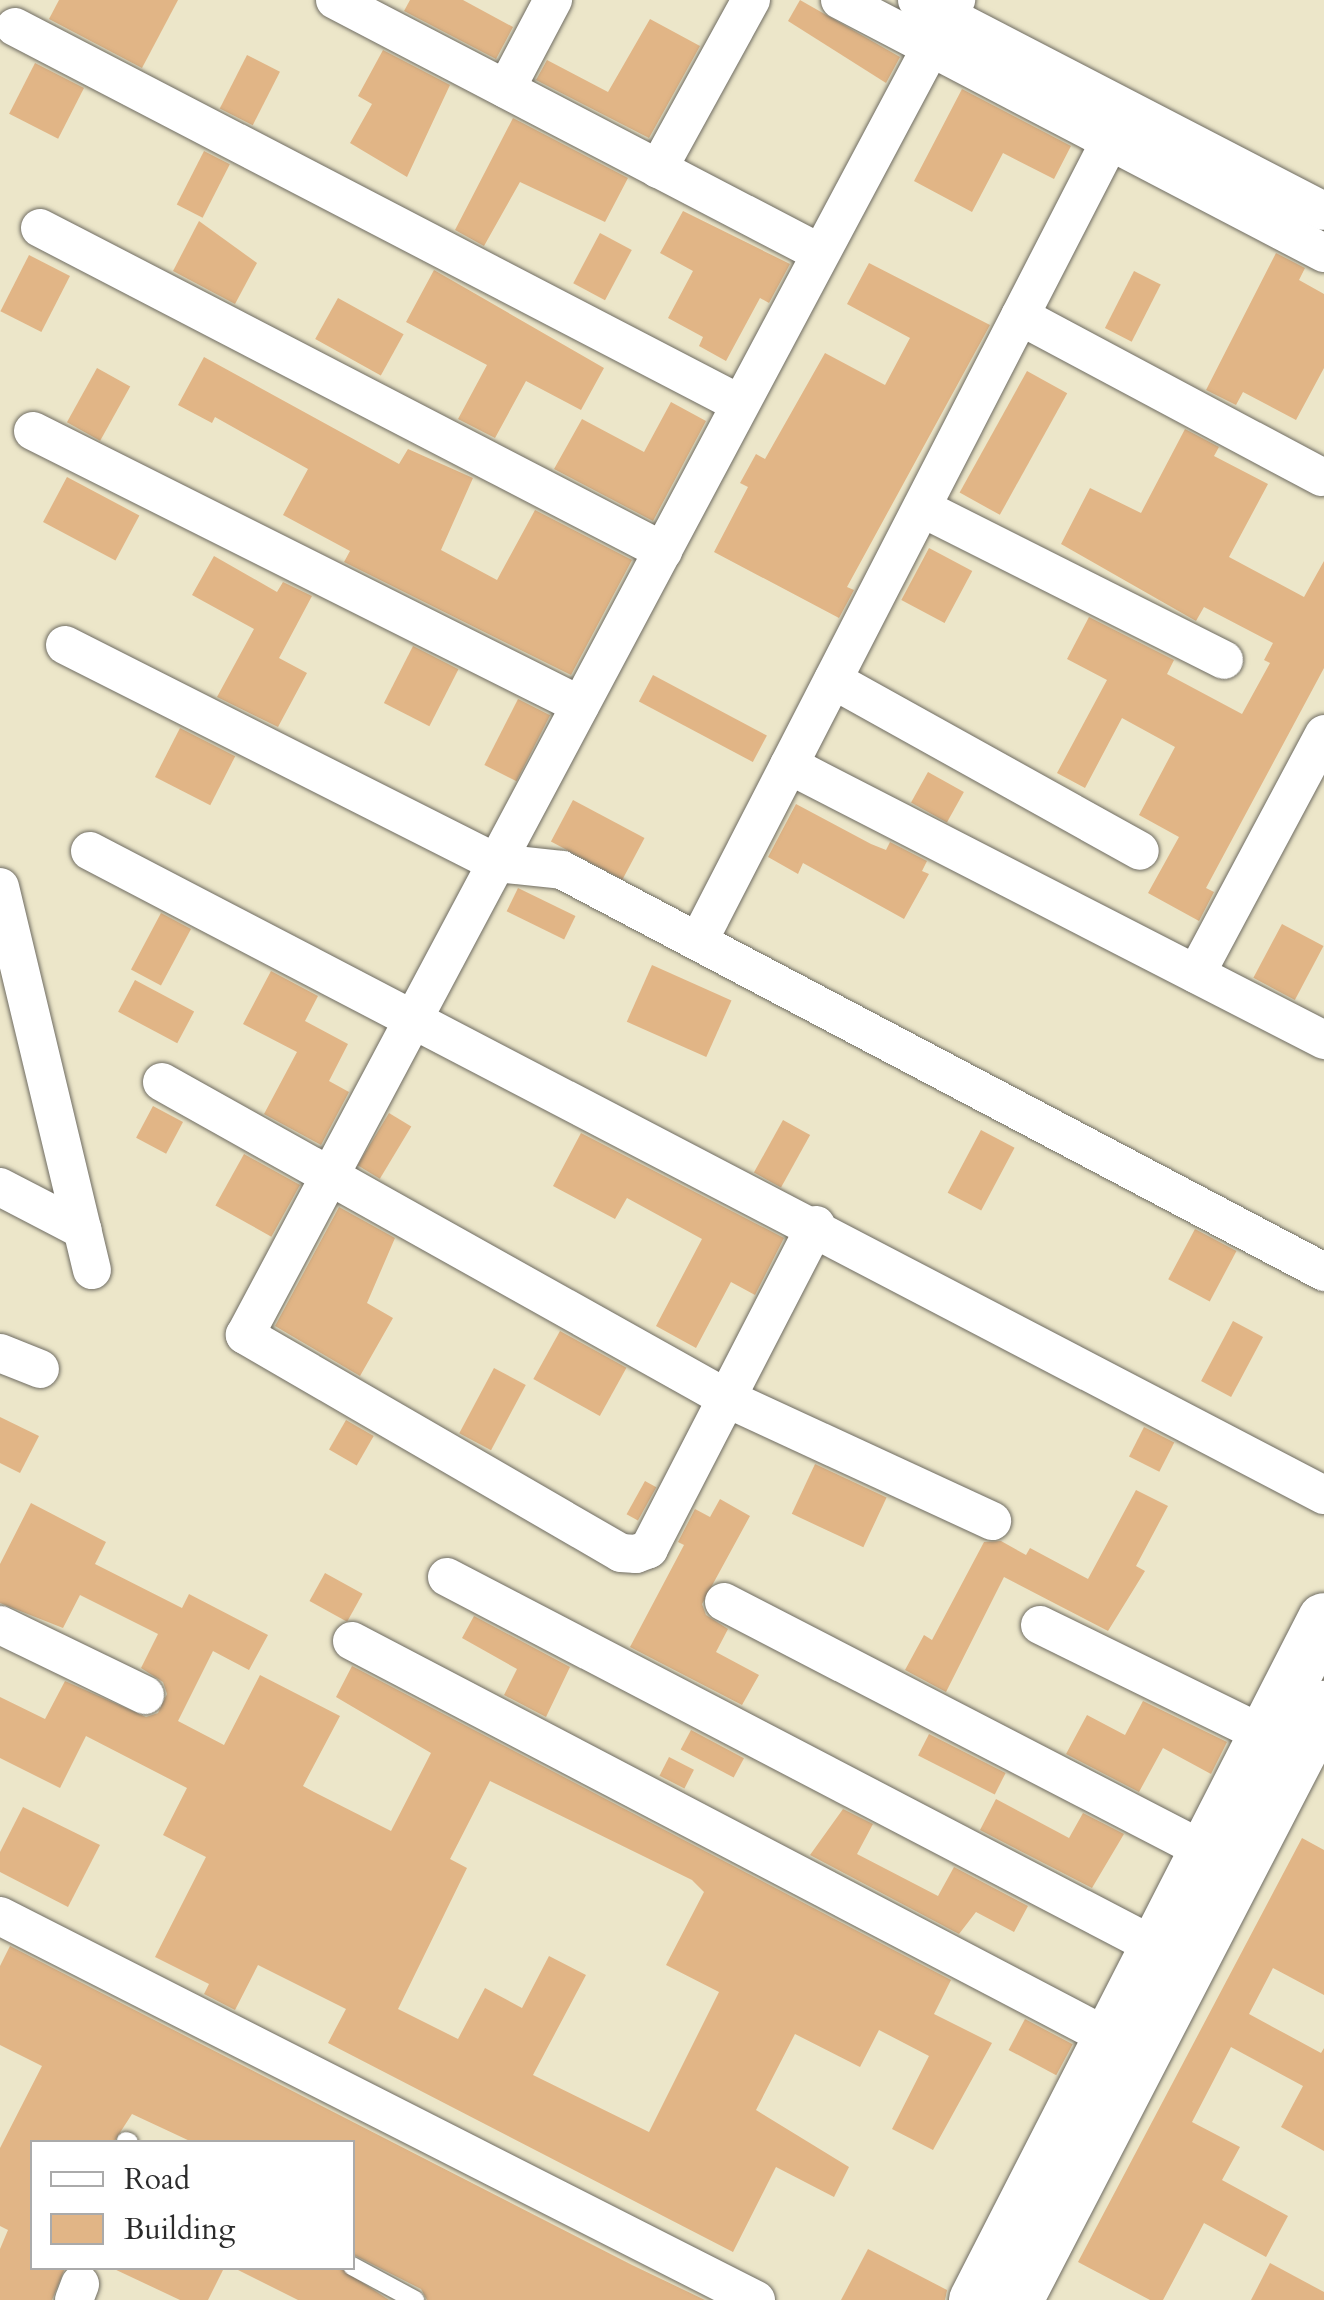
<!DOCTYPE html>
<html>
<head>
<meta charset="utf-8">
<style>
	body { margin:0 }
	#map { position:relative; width:1324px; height:2300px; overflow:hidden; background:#ece6c9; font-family:Cardo,serif }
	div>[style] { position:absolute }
	.building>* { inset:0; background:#e1b586; transform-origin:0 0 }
	.roads { filter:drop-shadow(0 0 2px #6f6c62) drop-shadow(0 0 2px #6f6c62) }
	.lane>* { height:18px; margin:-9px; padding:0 9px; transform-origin:9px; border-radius:9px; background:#fff }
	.street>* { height:38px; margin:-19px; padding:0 19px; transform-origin:19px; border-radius:19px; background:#fff }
	.secondary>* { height:52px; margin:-26px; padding:0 26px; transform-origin:26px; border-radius:26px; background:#fff }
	span { translate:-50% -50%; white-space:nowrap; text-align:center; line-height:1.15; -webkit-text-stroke:8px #fff; paint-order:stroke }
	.legend { position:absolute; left:30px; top:2140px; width:325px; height:130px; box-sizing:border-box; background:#fff; border:2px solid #aaa; margin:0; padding:12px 18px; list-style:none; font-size:30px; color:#2b2b2b }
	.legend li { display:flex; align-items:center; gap:20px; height:50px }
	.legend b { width:50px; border:2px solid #aaa }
</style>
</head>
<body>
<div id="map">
	<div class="building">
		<div style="clip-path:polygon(59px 0,178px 0,142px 68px,49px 19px)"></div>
		<div style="clip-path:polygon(410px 0,463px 0,513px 27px,496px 59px,404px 11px)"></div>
		<div style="clip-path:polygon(800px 0,900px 57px,886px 83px,788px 21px)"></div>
		<div style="clip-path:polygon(650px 19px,700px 46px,649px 138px,536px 80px,547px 60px,608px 92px)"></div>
		<div style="clip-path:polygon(383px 50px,450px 85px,407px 177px,350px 143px,372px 104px,358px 96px)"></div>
		<div style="left:247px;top:55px;width:37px;height:60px;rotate:27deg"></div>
		<div style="left:35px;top:63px;width:55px;height:57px;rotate:27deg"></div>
		<div style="clip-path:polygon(962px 89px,1071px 146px,1054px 179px,1003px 153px,972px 212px,914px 181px)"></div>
		<div style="clip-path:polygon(513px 118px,628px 178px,605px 222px,520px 182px,484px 246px,455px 230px)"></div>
		<div style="left:204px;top:151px;width:29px;height:60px;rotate:27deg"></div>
		<div style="clip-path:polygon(683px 211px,790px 264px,769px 303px,760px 298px,726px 361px,699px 346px,703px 337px,668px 318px,693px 271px,660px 253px)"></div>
		<div style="clip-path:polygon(199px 221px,257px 263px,235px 304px,173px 271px)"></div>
		<div style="left:600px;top:233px;width:36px;height:57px;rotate:28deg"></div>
		<div style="clip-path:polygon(1276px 253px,1305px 268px,1299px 280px,1324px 294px,1324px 368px,1296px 420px,1243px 392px,1236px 405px,1206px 390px)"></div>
		<div style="left:29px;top:255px;width:46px;height:63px;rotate:27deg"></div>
		<div style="clip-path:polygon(869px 263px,990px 325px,847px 587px,854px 590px,839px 618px,714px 552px,748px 487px,740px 483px,756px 454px,765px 459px,825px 353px,885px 385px,910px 338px,847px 304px)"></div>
		<div style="clip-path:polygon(434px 270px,604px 368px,581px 410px,526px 381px,495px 438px,458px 419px,487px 365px,406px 322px)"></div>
		<div style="left:1134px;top:271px;width:30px;height:64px;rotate:27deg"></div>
		<div style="left:338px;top:298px;width:75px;height:47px;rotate:29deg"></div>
		<div style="clip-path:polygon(204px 357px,399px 464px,408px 449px,473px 478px,441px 550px,497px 580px,535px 510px,632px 560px,571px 675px,344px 562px,350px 551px,283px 515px,308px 469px,215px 417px,212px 423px,178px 405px)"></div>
		<div style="left:97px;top:368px;width:38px;height:62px;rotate:29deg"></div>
		<div style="left:1027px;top:371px;width:46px;height:139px;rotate:29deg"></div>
		<div style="clip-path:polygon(671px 402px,706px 421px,653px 521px,554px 469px,582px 419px,644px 452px)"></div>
		<div style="clip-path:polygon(1185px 429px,1219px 447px,1214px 456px,1268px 484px,1229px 557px,1304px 597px,1324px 561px,1324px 668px,1206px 888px,1214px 892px,1199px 921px,1148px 893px,1179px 837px,1139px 815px,1175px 747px,1122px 718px,1085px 788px,1057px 773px,1107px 680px,1067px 659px,1089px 617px,1174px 660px,1167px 674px,1242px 714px,1270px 663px,1264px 660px,1273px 643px,1204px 607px,1196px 621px,1061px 544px,1090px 488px,1141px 513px)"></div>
		<div style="left:67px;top:477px;width:82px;height:51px;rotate:28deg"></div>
		<div style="left:929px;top:548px;width:49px;height:59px;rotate:28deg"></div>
		<div style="clip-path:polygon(214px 556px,277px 592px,283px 582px,312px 596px,279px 658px,307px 673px,278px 727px,217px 697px,254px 629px,192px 595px)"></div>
		<div style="left:413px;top:646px;width:51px;height:64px;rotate:27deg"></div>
		<div style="left:653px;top:675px;width:129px;height:30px;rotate:28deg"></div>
		<div style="left:518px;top:699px;width:36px;height:74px;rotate:27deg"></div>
		<div style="left:180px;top:728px;width:62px;height:55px;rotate:27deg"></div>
		<div style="left:928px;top:772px;width:41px;height:35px;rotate:29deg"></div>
		<div style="left:573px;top:800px;width:81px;height:47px;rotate:28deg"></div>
		<div style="clip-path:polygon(796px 804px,871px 844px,886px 850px,890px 842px,927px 861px,922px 871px,929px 874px,904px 919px,803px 863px,798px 874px,768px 857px)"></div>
		<div style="left:518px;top:888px;width:64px;height:26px;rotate:26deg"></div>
		<div style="left:161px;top:913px;width:34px;height:64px;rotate:28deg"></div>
		<div style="left:1282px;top:924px;width:47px;height:61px;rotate:28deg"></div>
		<div style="left:652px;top:965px;width:87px;height:62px;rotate:24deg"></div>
		<div style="clip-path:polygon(271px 971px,318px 996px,305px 1021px,348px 1044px,329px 1081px,349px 1092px,321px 1145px,264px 1114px,297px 1052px,243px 1024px)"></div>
		<div style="left:135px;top:980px;width:67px;height:36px;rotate:28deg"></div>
		<div style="left:153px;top:1106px;width:34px;height:36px;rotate:28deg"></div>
		<div style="left:389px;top:1113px;width:26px;height:61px;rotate:31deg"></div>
		<div style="left:783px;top:1120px;width:31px;height:60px;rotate:29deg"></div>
		<div style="left:981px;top:1130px;width:38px;height:71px;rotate:28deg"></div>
		<div style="clip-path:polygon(581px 1133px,784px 1238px,755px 1295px,731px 1282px,696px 1348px,656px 1326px,702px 1239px,627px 1198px,615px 1219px,553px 1186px)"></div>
		<div style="left:244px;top:1154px;width:64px;height:59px;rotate:29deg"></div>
		<div style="clip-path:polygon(339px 1207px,395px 1238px,367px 1303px,393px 1318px,360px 1376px,275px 1326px)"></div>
		<div style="left:1195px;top:1229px;width:47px;height:57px;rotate:28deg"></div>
		<div style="left:1233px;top:1321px;width:34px;height:68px;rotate:28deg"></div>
		<div style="left:560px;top:1331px;width:76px;height:55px;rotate:29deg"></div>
		<div style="left:494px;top:1368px;width:36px;height:74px;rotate:28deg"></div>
		<div style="clip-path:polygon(0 1417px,39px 1436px,20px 1473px,0 1463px)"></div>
		<div style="left:346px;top:1420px;width:32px;height:34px;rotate:30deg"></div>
		<div style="left:1144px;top:1427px;width:34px;height:33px;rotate:27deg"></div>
		<div style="left:815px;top:1464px;width:79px;height:55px;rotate:25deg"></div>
		<div style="left:645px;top:1481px;width:13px;height:38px;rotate:29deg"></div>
		<div style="clip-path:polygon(1136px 1490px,1168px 1506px,1136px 1566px,1145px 1571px,1108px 1631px,1004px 1577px,946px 1692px,905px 1670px,924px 1635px,932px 1640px,984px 1542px,1001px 1541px,1026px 1555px,1030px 1548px,1088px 1579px)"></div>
		<div style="clip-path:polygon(720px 1499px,750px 1516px,702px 1604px,706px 1615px,728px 1629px,716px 1652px,759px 1675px,742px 1705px,630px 1647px,684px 1545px,678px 1542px,695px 1509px,710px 1517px)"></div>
		<div style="clip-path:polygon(evenodd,31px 1503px,106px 1542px,95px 1564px,182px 1608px,189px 1594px,268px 1635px,249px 1670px,213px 1651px,178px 1721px,224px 1745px,260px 1675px,340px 1716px,303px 1786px,314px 1792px,391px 1831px,431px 1753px,336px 1697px,352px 1666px,951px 1980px,934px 2014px,992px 2043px,933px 2150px,892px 2129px,929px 2056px,879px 2030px,860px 2067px,795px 2034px,756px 2110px,849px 2167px,834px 2197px,776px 2167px,733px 2252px,328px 2043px,346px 2009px,258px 1965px,235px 2010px,204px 1994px,209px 1984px,155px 1957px,206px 1857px,163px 1835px,187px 1788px,86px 1736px,60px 1788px,0 1758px,0 1697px,45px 1719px,65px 1681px,146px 1717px,158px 1713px,167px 1694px,163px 1682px,141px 1668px,158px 1634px,80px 1595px,63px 1628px,0 1603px,0 1564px,31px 1503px,490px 1781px,692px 1880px,704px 1892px,666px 1965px,719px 1992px,649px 2132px,533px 2075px,586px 1975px,549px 1956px,522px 2008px,485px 1988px,458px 2039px,398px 2009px,467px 1868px,450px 1859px,490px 1781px)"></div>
		<div style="left:325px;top:1573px;width:43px;height:32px;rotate:29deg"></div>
		<div style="clip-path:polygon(474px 1616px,570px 1667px,546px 1717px,504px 1695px,517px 1669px,462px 1638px)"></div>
		<div style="clip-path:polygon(1143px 1701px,1227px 1742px,1211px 1774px,1163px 1748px,1139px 1792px,1066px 1754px,1087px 1715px,1125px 1735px)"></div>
		<div style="left:691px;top:1730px;width:60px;height:22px;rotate:28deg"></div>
		<div style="left:929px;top:1734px;width:86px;height:24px;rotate:27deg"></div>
		<div style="left:669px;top:1757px;width:28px;height:21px;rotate:27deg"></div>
		<div style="clip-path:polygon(996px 1799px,1069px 1838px,1083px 1813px,1124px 1834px,1092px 1888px,980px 1830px)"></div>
		<div style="clip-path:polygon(23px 1807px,100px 1845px,68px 1907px,0 1872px,0 1852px)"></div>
		<div style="clip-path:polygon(843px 1809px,873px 1824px,857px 1854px,938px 1896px,954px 1867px,1028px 1906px,1014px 1932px,976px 1912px,959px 1934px,810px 1855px)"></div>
		<div style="clip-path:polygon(1302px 1838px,1324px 1850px,1324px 1995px,1273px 1968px,1249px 2014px,1321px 2053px,1324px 2048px,1324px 2151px,1281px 2127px,1303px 2086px,1231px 2047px,1192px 2122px,1240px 2147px,1222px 2180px,1288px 2216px,1266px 2257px,1204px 2223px,1163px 2300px,1150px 2300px,1078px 2262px)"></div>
		<div style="clip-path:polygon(10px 1946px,632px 2265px,705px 2300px,427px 2300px,421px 2289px,352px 2254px,352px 2142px,192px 2142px,132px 2114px,114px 2142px,32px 2142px,32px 2268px,65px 2268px,52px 2300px,0 2300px,0 2249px,8px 2230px,0 2226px,0 2148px,42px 2066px,0 2045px,0 1966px)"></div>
		<div style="left:1025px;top:2019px;width:54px;height:35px;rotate:28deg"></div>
		<div style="clip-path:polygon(868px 2249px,947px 2290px,945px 2300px,841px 2300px)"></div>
		<div style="clip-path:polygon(1270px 2263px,1324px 2292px,1324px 2300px,1251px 2300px)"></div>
		<div style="clip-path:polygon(112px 2268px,224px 2268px,208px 2300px,180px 2300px)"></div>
		<div style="clip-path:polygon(234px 2268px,340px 2268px,389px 2300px,298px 2300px)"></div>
	</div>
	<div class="roads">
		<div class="lane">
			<div style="left:126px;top:2141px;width:3px;rotate:18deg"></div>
			<div style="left:352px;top:2266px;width:72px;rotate:28.4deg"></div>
		</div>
		<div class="street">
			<div style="left:335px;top:0;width:547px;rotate:27.55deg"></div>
			<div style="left:840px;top:0;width:546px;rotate:27.6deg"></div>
			<div style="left:917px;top:0;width:458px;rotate:27.4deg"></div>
			<div style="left:15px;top:27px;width:817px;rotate:27.47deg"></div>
			<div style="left:506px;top:89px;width:101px;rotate:-62.2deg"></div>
			<div style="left:658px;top:169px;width:193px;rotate:-61.2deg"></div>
			<div style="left:40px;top:228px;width:702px;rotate:27.4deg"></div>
			<div style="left:1020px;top:316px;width:342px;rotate:28.1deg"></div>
			<div style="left:33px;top:431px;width:612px;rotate:26.61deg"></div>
			<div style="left:922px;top:508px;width:338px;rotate:26.7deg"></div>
			<div style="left:65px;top:645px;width:484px;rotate:26.8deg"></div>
			<div style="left:497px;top:863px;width:65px;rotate:6.1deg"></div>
			<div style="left:562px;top:870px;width:862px;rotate:27.81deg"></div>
			<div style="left:833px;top:680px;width:351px;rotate:29.1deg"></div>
			<div style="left:789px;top:765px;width:602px;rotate:27.2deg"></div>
			<div style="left:90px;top:851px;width:1392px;rotate:27.56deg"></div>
			<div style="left:0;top:887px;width:394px;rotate:76.5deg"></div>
			<div style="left:699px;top:940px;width:901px;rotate:-62.78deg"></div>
			<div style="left:1196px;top:974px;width:272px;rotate:-61.9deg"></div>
			<div style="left:162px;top:1082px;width:649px;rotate:29.25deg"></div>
			<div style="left:728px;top:1399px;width:291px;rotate:24.8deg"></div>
			<div style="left:0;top:1187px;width:93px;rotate:27.4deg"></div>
			<div style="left:816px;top:1225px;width:365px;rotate:117.3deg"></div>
			<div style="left:649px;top:1549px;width:14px;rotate:159deg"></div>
			<div style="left:636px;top:1554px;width:15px;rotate:-176deg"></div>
			<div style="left:621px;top:1553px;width:435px;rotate:-149.9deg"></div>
			<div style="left:245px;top:1335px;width:1513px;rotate:-61.96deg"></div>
			<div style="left:0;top:1353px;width:43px;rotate:21.8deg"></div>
			<div style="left:447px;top:1577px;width:826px;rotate:27.56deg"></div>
			<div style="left:724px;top:1602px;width:542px;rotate:27.37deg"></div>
			<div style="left:0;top:1625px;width:161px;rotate:25.8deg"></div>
			<div style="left:1040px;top:1625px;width:250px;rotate:26.1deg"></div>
			<div style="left:352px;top:1641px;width:877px;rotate:27.65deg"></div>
			<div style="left:0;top:1916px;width:848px;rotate:26.93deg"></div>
			<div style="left:74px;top:2300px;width:17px;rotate:-69deg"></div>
		</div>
		<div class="secondary">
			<div style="left:975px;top:2300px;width:765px;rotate:-62.87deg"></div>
			<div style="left:1017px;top:2300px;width:668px;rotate:-62.63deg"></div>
		</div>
	</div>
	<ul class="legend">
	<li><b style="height:12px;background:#fff"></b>Road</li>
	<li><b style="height:28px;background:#e1b586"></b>Building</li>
	</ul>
</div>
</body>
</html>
